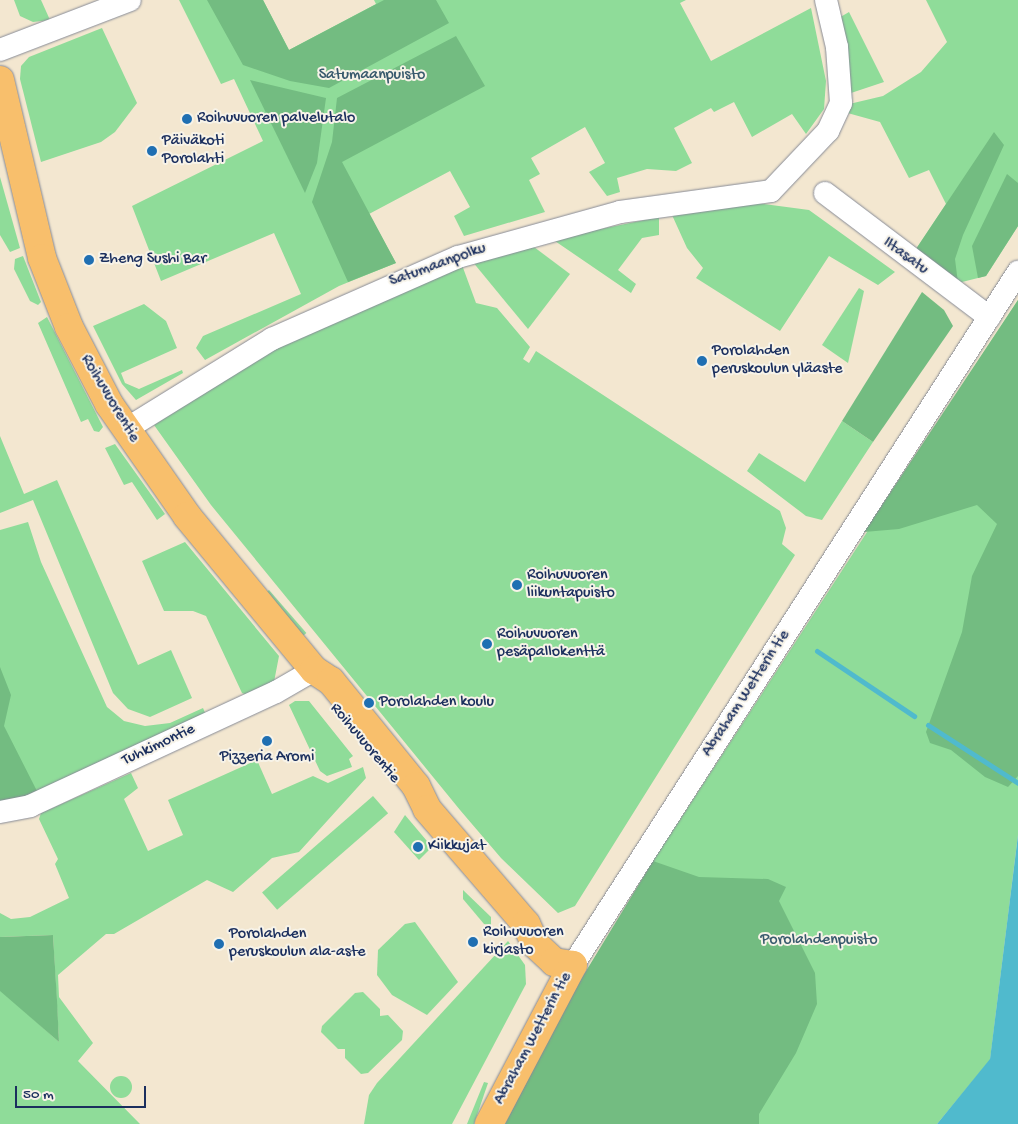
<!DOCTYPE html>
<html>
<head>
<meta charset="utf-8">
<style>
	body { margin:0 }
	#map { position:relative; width:1018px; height:1124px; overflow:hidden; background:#f3e7d0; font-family:"Gochi Hand",sans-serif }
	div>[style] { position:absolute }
	.green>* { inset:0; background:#8fdc99; transform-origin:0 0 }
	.round { border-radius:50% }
	.forest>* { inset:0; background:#73bc81 }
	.water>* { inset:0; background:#50bacd }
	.stream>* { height:5px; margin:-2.5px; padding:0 2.5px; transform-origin:2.5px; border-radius:2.5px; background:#50bacd }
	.roads { filter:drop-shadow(0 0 1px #878b97) drop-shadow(0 0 1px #878b97) }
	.minor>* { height:22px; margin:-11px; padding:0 11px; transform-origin:11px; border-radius:11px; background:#fff }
	.major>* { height:28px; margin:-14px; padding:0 14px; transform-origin:14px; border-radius:14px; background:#f8bf6c }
	.dots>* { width:14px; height:14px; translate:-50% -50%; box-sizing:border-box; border:2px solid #f7f3e8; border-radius:50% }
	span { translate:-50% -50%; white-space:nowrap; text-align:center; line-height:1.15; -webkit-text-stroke:4px #f7f3e8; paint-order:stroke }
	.park-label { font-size:16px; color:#385a6d }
	.poi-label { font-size:16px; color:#1b2f5e }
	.left { translate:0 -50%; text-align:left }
	.street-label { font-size:16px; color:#1b2f5e }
	.scale { position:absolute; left:15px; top:1086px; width:131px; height:22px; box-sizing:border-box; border:2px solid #1b2f5e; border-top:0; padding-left:6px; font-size:15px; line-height:18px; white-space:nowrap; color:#1b2f5e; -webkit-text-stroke:4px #f7f3e8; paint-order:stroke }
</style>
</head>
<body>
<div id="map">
	<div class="green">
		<div style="clip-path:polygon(14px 0,41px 0,50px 20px,33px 22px,20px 16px)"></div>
		<div style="clip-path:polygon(179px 0,263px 0,289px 50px,376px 4px,374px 0,686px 0,680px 3px,711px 61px,811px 8px,826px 81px,824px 109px,806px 134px,792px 114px,752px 137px,734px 102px,714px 112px,711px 108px,674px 128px,692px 163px,676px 171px,647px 169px,617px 178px,620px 192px,607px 196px,589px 172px,605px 163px,585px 127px,531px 158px,540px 174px,529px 180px,545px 212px,464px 236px,454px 216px,470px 207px,450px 171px,369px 214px,396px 263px,339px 286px,205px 360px,196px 348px,203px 336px,301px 294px,274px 233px,161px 281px,132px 206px,263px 141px,234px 79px,221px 84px)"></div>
		<div style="clip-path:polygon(926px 0,1018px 0,1018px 226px,986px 276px,958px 283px,912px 255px,946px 204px,929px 170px,909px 178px,880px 122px,844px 112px,845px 105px,883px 96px,921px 72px,947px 42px)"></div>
		<div style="clip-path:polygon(849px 12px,884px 82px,848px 94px,837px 19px)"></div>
		<div style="clip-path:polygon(102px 28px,137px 103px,115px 132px,101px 142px,41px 162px,20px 79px,21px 66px,29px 57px)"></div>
		<div style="clip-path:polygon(0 177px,20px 248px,10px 252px,0 235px)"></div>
		<div style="clip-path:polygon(757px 203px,809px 210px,895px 272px,878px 285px,829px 256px,780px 331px,696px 278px,703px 268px,687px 248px,672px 215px)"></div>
		<div style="clip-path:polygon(659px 217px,659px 235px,642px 238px,618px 270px,636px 284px,631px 293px,552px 239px)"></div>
		<div style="clip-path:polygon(530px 244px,570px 274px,528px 329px,472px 261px)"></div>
		<div style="clip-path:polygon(23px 256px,41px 302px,38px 305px,30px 301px,14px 269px,15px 259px)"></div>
		<div style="clip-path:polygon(462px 265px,476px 303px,497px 308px,530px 347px,523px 359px,529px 363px,536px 351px,780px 511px,786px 528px,782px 544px,795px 555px,575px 906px,558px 913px,501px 858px,460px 810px,211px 505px,154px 425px,291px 339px)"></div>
		<div style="clip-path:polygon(859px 288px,864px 291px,848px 363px,822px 345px)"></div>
		<div style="clip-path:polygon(1018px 300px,1018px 835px,990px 1060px,937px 1124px,505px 1124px,653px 861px)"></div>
		<div style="clip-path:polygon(144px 304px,166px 321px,177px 348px,121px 373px,125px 383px,139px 389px,182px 370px,183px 373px,136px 400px,122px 384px,93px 326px)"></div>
		<div style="clip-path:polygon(47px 317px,103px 427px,99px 432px,94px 431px,88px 419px,81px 422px,38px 323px)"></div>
		<div style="clip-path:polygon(842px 421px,873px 442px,822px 520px,806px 516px,747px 471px,759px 453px,805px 482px)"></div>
		<div style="clip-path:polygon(0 436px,24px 494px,57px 480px,138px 665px,171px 650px,192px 698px,150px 717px,128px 709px,113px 693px,33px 500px,0 513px)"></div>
		<div style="clip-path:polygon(115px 444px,165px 514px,157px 520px,132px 482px,124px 485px,105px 448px)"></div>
		<div style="clip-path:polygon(28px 522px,41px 562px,107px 707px,124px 721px,145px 726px,170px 723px,203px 708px,206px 715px,28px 798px,0 804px,0 530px)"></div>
		<div style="clip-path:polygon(185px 542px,279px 656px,274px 682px,247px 695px,242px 693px,206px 616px,193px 611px,164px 611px,142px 561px)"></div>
		<div style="left:269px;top:590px;width:57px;height:9px;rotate:49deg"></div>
		<div style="clip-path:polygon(295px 701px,309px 701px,353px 756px,349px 759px,352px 767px,327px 776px,320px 771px,289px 705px)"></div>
		<div style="clip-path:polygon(257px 760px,272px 794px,313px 776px,328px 783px,363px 767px,366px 778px,299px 852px,272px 858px,233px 892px,207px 880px,114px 934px,106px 934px,58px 975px,59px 997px,93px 1043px,78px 1061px,140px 1124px,0 1124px,0 983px,4px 993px,59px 1042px,53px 935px,0 937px,0 913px,11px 919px,30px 917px,69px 898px,55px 864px,58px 859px,39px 819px,41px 813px,131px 773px,138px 788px,124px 799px,148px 851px,183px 835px,168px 800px)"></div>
		<div style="left:373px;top:796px;width:23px;height:147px;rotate:49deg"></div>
		<div style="clip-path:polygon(405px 815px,432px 847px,419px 860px,394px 832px)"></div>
		<div style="clip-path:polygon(463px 890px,491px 917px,491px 925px,484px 924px,463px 899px)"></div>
		<div style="clip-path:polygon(415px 922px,458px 982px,427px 1015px,392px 995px,377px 975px,378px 950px,405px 924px)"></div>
		<div style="clip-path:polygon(508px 941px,525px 965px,526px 984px,452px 1124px,364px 1124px,369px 1095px,377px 1083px)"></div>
		<div style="clip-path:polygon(363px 992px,380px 1009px,380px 1016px,388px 1015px,403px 1031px,402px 1040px,368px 1073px,361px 1074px,345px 1058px,345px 1049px,338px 1049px,321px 1032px,322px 1026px,355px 993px)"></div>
		<div class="round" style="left:110px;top:1076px;width:22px;height:22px"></div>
		<div style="clip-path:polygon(484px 1082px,488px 1083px,474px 1124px,467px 1124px)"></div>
	</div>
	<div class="forest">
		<div style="clip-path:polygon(207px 0,263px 0,289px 50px,384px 0,436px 0,449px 23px,329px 88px,290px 81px,243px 65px)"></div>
		<div style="clip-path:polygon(456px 36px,485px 86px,342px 162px,396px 263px,348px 282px,312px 202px,332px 142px,337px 98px)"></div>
		<div style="clip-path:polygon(250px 80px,326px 98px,317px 163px,305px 193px)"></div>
		<div style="clip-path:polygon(994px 132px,1004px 145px,963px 235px,955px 259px,958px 283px,912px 255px)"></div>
		<div style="clip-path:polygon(1007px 174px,1018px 183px,1018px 226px,986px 276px,978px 278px,972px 246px)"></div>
		<div style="clip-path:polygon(922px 292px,944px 310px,953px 326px,873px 442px,842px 421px)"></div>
		<div style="clip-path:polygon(1018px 300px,1018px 776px,1008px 787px,985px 777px,951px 750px,930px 743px,926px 732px,962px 632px,972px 576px,997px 524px,977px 505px,899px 529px,864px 532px)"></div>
		<div style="clip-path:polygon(0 667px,11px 695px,4px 726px,38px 793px,0 804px)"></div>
		<div style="clip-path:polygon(653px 861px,699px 877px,768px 879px,786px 887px,779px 901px,815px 973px,817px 1004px,796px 1053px,759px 1114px,759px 1124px,505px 1124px,569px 999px)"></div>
		<div style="clip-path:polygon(53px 935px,57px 1000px,59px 1042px,0 991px,0 937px)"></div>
	</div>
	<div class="water">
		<div style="clip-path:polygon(1018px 835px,1018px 1124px,937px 1124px,990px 1059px)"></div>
	</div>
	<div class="stream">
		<div style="left:817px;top:651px;width:117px;rotate:33.8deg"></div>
		<div style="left:928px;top:725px;width:107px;rotate:32.8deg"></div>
	</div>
	<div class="roads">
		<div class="minor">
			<div style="left:0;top:50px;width:139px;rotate:-21deg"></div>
			<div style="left:825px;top:193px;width:206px;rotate:37.1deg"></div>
			<div style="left:126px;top:429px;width:172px;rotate:-31.7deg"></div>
			<div style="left:272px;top:339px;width:203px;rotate:-23.8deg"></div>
			<div style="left:458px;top:257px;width:168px;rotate:-15.5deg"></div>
			<div style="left:620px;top:212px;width:152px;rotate:-7.9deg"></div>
			<div style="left:771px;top:191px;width:83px;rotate:-46.5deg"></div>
			<div style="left:828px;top:131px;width:31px;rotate:-65deg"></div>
			<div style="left:841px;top:103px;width:56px;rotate:-94.1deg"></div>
			<div style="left:837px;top:47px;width:48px;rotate:-103.2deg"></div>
			<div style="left:0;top:812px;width:31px;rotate:-11deg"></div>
			<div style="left:30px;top:806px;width:271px;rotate:-24.9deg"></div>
			<div style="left:276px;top:692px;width:44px;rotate:-30.1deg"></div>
			<div style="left:573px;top:965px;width:824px;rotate:-57.29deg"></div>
		</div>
		<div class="major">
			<div style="left:0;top:80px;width:183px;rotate:76.7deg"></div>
			<div style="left:42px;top:258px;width:74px;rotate:68.6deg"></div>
			<div style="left:69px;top:327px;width:87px;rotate:62.5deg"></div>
			<div style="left:109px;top:404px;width:136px;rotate:55.1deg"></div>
			<div style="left:187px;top:516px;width:200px;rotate:50.5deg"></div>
			<div style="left:314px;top:670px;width:20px;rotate:33deg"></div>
			<div style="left:331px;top:681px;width:135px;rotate:51deg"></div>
			<div style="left:416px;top:786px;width:25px;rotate:64deg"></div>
			<div style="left:427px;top:809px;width:152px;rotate:49.3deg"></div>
			<div style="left:526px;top:924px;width:23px;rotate:65deg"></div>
			<div style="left:536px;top:945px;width:25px;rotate:43deg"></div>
			<div style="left:554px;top:962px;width:19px;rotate:9deg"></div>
			<div style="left:489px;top:1124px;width:180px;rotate:-62.2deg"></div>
		</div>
	</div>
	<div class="dots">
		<div style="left:187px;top:119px;background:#1f6fb2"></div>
		<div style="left:152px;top:151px;background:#1f6fb2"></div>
		<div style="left:89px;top:260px;background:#1f6fb2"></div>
		<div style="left:702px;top:361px;background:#1f6fb2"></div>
		<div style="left:517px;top:585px;background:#1f6fb2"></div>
		<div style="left:487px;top:644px;background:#1f6fb2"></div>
		<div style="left:369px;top:703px;background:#1f6fb2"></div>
		<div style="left:267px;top:741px;background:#1f6fb2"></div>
		<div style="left:418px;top:847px;background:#1f6fb2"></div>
		<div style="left:473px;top:942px;background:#1f6fb2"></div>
		<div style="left:219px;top:944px;background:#1f6fb2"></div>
	</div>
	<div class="park-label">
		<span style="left:372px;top:76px">Satumaanpuisto</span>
		<span style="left:819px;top:941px">Porolahdenpuisto</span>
	</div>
	<div class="poi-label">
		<span class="left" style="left:197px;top:119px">Roihuvuoren palvelutalo</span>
		<span class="left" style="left:162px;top:151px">Päiväkoti<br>Porolahti</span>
		<span class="left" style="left:99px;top:260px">Zheng Sushi Bar</span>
		<span class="left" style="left:712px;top:361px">Porolahden<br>peruskoulun yläaste</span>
		<span class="left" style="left:527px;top:585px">Roihuvuoren<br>liikuntapuisto</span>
		<span class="left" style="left:497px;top:644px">Roihuvuoren<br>pesäpallokenttä</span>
		<span class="left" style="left:379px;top:703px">Porolahden koulu</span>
		<span style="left:267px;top:758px">Pizzeria Aromi</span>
		<span class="left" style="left:428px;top:847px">Kiikkujat</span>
		<span class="left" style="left:483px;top:942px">Roihuvuoren<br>kirjasto</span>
		<span class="left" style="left:229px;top:944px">Porolahden<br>peruskoulun ala-aste</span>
	</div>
	<div class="street-label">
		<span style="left:905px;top:257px;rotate:36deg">Iltasatu</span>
		<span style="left:438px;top:266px;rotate:-20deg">Satumaanpolku</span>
		<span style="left:109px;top:399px;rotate:59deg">Roihuvuorentie</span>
		<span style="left:747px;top:694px;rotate:-57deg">Abraham Wetterin tie</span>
		<span style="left:364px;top:744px;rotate:50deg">Roihuvuorentie</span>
		<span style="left:159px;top:746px;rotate:-25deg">Tuhkimontie</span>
		<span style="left:534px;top:1039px;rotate:-62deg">Abraham Wetterin tie</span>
	</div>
	<div class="scale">50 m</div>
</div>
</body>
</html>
